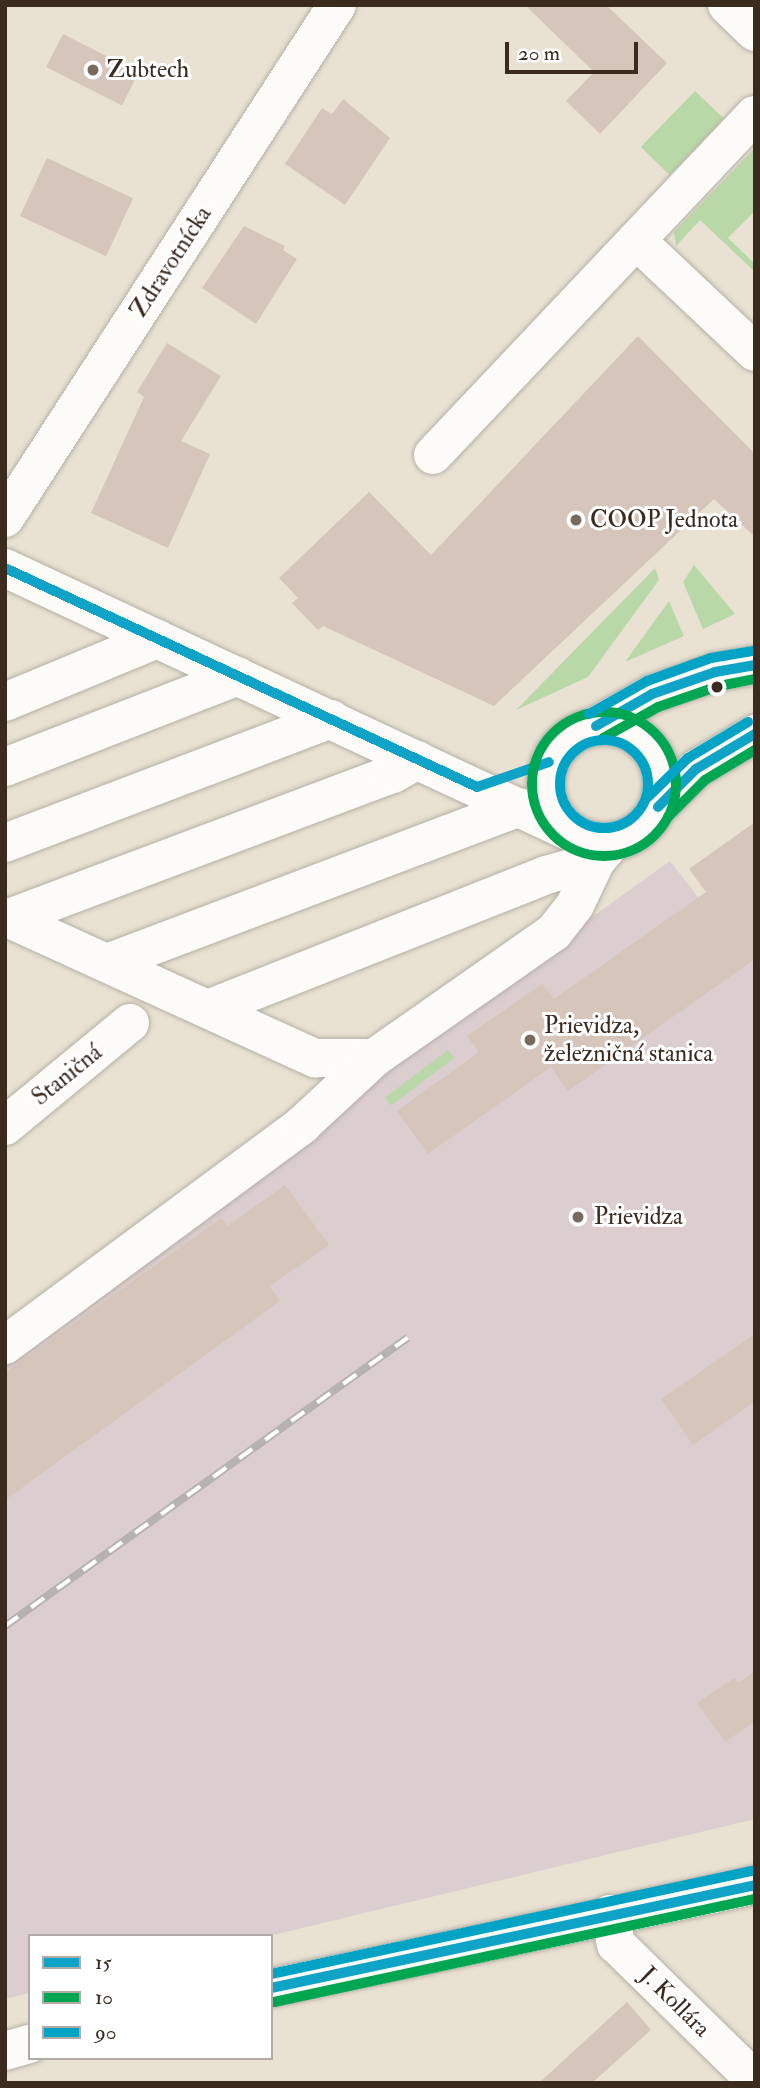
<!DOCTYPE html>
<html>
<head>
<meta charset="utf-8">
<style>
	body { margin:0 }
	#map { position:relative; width:760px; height:2088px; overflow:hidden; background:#e9e2d3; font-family:"IM FELL Double Pica",serif }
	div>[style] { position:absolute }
	.industrial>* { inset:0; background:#dccece }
	.green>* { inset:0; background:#b9d8a8; transform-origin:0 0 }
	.building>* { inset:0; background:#d6c5ba; transform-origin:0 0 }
	.roads { filter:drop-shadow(0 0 2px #b5afa5) drop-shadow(0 0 2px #b5afa5) }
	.minor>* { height:38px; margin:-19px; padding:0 19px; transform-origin:19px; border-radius:19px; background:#fcfbf8 }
	.minor>.ring { margin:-19px; padding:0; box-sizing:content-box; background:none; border:38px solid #fcfbf8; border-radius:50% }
	.rail>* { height:8px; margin-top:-4px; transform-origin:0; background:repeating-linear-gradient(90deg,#fff 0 16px,#b6b3af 0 32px); box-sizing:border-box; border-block:2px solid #b6b3af }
	.bus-1>* { height:10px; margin:-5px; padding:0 5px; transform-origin:5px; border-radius:5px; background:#0fa4c7 }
	.bus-2>* { height:10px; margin:-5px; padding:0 5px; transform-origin:5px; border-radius:5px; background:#00a651 }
	.bus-2>.ring { margin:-5px; padding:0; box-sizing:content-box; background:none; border:10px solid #00a651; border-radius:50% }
	.bus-3>* { height:10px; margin:-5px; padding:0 5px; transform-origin:5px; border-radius:5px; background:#03a3c5 }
	.bus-3>.ring { margin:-5px; padding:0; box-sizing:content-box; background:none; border:10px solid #03a3c5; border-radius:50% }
	.dots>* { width:19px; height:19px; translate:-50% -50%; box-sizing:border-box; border:4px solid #fff; border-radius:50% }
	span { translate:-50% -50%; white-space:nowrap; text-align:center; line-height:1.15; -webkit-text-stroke:6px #fff; paint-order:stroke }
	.poi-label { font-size:24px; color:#3b2a1e }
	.left { translate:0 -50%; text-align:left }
	.street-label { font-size:24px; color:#3b2a1e }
	.frame { position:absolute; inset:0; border:7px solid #3b2a1e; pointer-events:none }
	.legend { position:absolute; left:28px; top:1934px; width:245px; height:126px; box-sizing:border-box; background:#fff; border:2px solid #b1aaa5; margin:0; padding:9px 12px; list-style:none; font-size:21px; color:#3b2a1e }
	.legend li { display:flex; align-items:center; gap:14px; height:35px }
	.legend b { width:35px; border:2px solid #b1aaa5 }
	.scale { position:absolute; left:505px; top:42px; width:133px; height:32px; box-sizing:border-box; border:4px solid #3b2a1e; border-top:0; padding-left:9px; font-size:21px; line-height:24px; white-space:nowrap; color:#3b2a1e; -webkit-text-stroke:5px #fff; paint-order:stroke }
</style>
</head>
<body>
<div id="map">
	<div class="industrial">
		<div style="clip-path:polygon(670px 861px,747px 960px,755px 955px,755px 1819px,269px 1936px,30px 1936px,30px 1993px,5px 1999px,5px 1339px)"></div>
	</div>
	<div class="green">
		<div style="left:695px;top:91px;width:40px;height:78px;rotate:44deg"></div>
		<div style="clip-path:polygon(755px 148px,755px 211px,728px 238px,755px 264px,755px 272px,700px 220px,676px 246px,674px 232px)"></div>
		<div style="clip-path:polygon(694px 565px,735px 614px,703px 629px,683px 582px)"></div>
		<div style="clip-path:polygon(655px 568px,659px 580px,588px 677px,516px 710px)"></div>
		<div style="clip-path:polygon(669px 601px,684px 636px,625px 662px)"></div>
		<div style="left:448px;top:1050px;width:10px;height:79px;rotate:53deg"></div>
	</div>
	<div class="building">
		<div style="clip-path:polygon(525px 5px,606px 5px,667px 63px,600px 134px,566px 101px,594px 72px)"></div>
		<div style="left:63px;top:34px;width:85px;height:37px;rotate:27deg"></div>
		<div style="clip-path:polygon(343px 99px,390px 138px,345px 205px,285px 164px,322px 108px,332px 114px)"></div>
		<div style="left:47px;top:158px;width:95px;height:64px;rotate:25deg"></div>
		<div style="clip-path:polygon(244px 226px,285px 246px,283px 250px,297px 259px,256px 324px,202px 288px)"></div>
		<div style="clip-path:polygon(638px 336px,755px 454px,755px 537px,714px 499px,494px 706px,323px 626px,318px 630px,292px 603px,298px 598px,279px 578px,369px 492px,431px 555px)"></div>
		<div style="clip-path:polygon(167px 343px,221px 376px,181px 441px,210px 454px,168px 548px,91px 513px,144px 397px,137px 392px)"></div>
		<div style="clip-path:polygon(755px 822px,755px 959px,568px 1091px,551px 1067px,428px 1154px,397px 1111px,479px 1052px,467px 1036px,542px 984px,554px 999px,706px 892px,689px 869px)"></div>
		<div style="clip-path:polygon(285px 1185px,329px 1245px,270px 1286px,280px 1301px,5px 1500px,5px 1373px,221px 1218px,227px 1226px)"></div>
		<div style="clip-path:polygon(755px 1334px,755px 1401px,693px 1445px,661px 1399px)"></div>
		<div style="clip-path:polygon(755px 1671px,755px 1721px,725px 1742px,697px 1703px,734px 1678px,738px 1683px)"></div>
		<div style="clip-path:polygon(627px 2002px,651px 2030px,592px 2083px,539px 2083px)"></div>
	</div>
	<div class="roads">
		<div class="minor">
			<div style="left:727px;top:5px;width:39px;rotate:44deg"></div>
			<div style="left:636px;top:240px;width:163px;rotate:43.3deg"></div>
			<div style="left:433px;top:455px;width:468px;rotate:-46.6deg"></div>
			<div style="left:5px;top:518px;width:611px;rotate:-57.09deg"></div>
			<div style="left:5px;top:568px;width:621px;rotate:25.04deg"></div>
			<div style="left:5px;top:702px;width:165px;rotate:-22.5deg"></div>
			<div class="ring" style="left:546px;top:726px;width:78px;height:78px"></div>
			<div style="left:596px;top:726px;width:64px;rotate:-29.7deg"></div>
			<div style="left:652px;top:694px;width:67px;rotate:-19.2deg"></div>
			<div style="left:715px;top:672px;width:41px;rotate:-9.9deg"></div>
			<div style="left:5px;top:767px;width:250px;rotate:-21.3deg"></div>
			<div style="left:658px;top:807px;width:54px;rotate:-45deg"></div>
			<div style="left:696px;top:769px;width:69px;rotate:-30.7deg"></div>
			<div style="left:5px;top:843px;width:349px;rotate:-20.8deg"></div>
			<div style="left:5px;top:917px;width:341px;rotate:24.5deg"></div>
			<div style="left:315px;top:1058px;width:59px"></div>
			<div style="left:9px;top:918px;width:410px;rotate:-20.6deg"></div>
			<div style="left:393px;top:774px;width:28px;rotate:-30deg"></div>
			<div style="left:107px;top:963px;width:441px;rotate:-20.7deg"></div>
			<div style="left:208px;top:1009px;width:364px;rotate:-21.6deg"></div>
			<div style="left:546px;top:875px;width:52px;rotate:-15.6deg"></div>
			<div style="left:596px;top:861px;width:17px;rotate:-50deg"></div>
			<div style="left:5px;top:1126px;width:162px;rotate:-39.5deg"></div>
			<div style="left:5px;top:1345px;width:370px;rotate:-36.5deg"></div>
			<div style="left:302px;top:1125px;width:98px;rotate:-42.9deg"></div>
			<div style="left:374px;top:1058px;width:220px;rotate:-35deg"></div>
			<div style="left:554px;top:932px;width:34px;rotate:-52deg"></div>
			<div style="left:575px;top:905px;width:49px;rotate:-64.5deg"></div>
			<div style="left:610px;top:1914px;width:31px;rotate:79deg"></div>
			<div style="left:616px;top:1944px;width:194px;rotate:44.4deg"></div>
			<div style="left:271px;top:1988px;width:495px;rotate:-12deg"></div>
			<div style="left:5px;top:2051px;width:26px;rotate:-16deg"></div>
		</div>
	</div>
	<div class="rail">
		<div style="left:5px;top:1626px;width:495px;rotate:-35.6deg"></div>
	</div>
	<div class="bus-1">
		<div style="left:5px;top:568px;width:520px;rotate:24.89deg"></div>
		<div style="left:477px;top:787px;width:76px;rotate:-19.1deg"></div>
		<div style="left:596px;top:726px;width:64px;rotate:-29.7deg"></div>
		<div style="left:652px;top:694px;width:67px;rotate:-19.2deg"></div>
		<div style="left:715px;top:672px;width:41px;rotate:-9.9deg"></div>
		<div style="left:658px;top:807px;width:54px;rotate:-45deg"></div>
		<div style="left:696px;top:769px;width:69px;rotate:-30.7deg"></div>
		<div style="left:271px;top:1988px;width:495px;rotate:-12deg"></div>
	</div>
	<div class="bus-2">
		<div class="ring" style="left:532px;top:712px;width:134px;height:134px"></div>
		<div style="left:603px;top:738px;width:63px;rotate:-29.4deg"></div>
		<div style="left:658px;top:707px;width:65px;rotate:-19deg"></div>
		<div style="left:719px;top:686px;width:37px;rotate:-11deg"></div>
		<div style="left:668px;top:817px;width:52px;rotate:-45deg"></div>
		<div style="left:705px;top:780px;width:58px;rotate:-31deg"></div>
		<div style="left:274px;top:2002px;width:492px;rotate:-12.1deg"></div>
	</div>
	<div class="bus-3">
		<div style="left:589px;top:714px;width:67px;rotate:-29.6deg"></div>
		<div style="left:647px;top:681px;width:68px;rotate:-19.8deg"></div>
		<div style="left:711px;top:658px;width:43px;rotate:-9.5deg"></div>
		<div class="ring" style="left:560px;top:740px;width:78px;height:78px"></div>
		<div style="left:648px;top:797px;width:56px;rotate:-44.3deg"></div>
		<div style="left:688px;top:758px;width:70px;rotate:-31deg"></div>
		<div style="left:271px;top:1974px;width:492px;rotate:-12.1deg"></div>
	</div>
	<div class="dots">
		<div style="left:93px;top:70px;background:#786a5d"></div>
		<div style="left:576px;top:520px;background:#786a5d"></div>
		<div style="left:717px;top:687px;background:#3b2a1e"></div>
		<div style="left:530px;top:1040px;background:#786a5d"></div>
		<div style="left:578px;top:1217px;background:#786a5d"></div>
	</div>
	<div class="poi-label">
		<span class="left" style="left:107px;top:70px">Zubtech</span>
		<span class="left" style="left:590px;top:520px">COOP Jednota</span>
		<span class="left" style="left:544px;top:1040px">Prievidza,<br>železničná stanica</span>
		<span class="left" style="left:594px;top:1217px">Prievidza</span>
	</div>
	<div class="street-label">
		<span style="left:171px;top:262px;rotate:-57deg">Zdravotnícka</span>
		<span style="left:67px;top:1075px;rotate:-39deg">Staničná</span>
		<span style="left:675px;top:2002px;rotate:45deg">J. Kollára</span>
	</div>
	<div class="frame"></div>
	<ul class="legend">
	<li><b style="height:9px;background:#0fa4c7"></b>15</li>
	<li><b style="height:9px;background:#00a651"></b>10</li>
	<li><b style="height:9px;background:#03a3c5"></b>90</li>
	</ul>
	<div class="scale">20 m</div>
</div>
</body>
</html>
